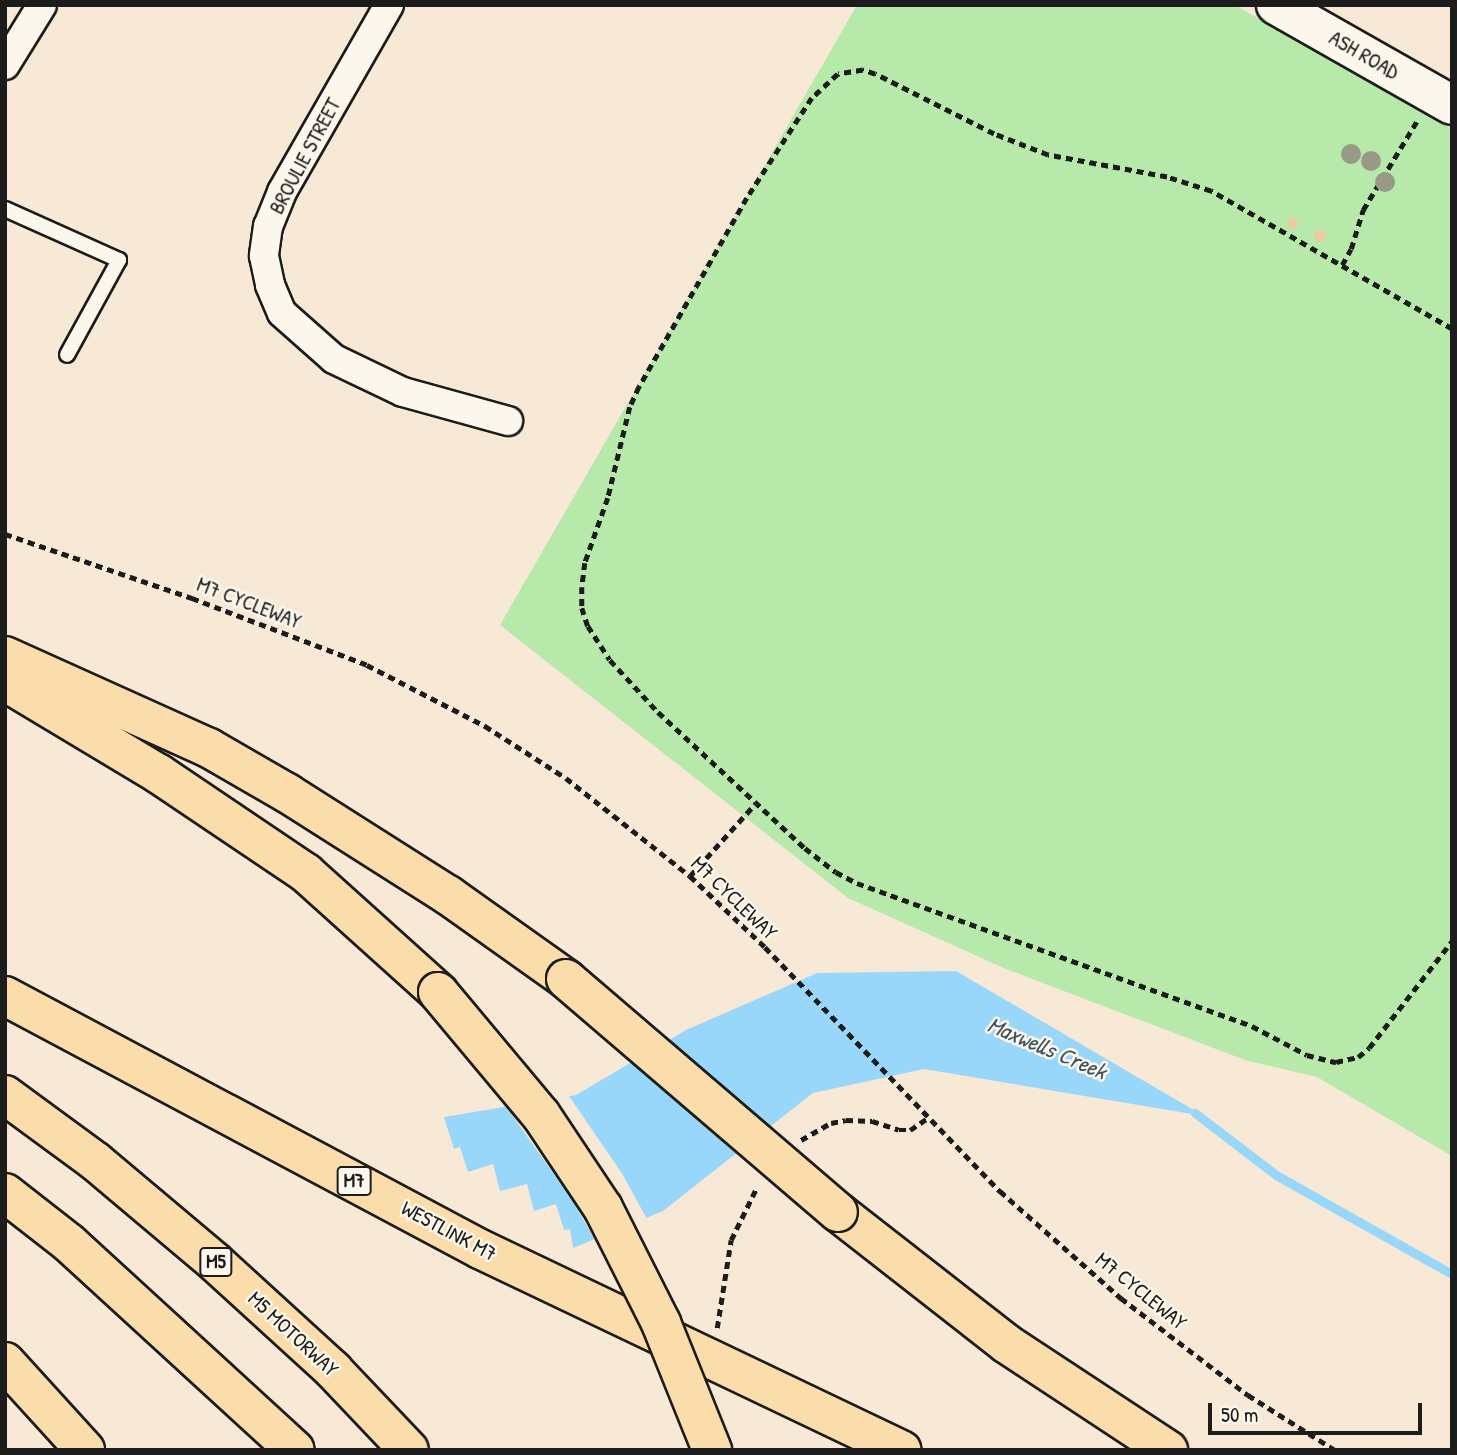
<!DOCTYPE html>
<style>
body{margin:0}
#map{position:relative;width:1457px;height:1455px;overflow:hidden;background:#f7e9d5;font-family:"Patrick Hand",sans-serif}
div>[style]{position:absolute}
.green>*{inset:0;background:#b7e9aa}
.water>*{inset:0;background:#99d7fa}
.pier>*{inset:0;background:#f7e9d5}
.stream>*{height:9px;margin:-4.5px;padding:0 4.5px;transform-origin:4.5px;border-radius:4.5px;background:#99d7fa}
.building>*{inset:0;background:#efc99f;transform-origin:0 0}
.path>*{height:4.5px;margin-top:-2.25px;transform-origin:0;background:repeating-linear-gradient(90deg,#1c1c1c 0 7px,transparent 0 12px)}
.roads{filter:drop-shadow(2px 0 #1c1c1c) drop-shadow(-2px 0 #1c1c1c) drop-shadow(0 2px #1c1c1c) drop-shadow(0 -2px #1c1c1c)}
.lane>*{height:14px;margin:-7px;padding:0 7px;transform-origin:7px;border-radius:7px;background:#fbf7ec}
.street>*{height:28px;margin:-14px;padding:0 14px;transform-origin:14px;border-radius:14px;background:#fbf7ec}
.secondary>*{height:38px;margin:-19px;padding:0 19px;transform-origin:19px;border-radius:19px;background:#fbf7ec}
.highway>*{height:38px;margin:-19px;padding:0 19px;transform-origin:19px;border-radius:19px;background:#fbddab}
.bridges{filter:drop-shadow(2px 0 #1c1c1c) drop-shadow(-2px 0 #1c1c1c) drop-shadow(0 2px #1c1c1c) drop-shadow(0 -2px #1c1c1c)}
.highway-bridge>*{height:38px;margin:-19px;padding:0 19px;transform-origin:19px;border-radius:19px;background:#fbddab}
.trees>*{width:20px;height:20px;margin:-10px;border-radius:50%;background:#989a87}
span{translate:-50% -50%;white-space:nowrap;text-align:center;line-height:1.15;-webkit-text-stroke:5px #fbf7ec;paint-order:stroke}
.shield-label span{padding:2px 5px;background:#fbf7ec;border:2px solid;border-radius:5px;-webkit-text-stroke-width:0}
.shield-label{font-size:19px;color:#1c1c1c;font-weight:700}
.street-label{font-size:21px;color:#1c1c1c}
.water-label{font-size:23px;color:#42545f;font-style:italic}
.frame{position:absolute;inset:0;border:7px solid #1c1c1c;pointer-events:none}
.scale{position:absolute;left:1208px;top:1403px;width:214px;height:32px;box-sizing:border-box;border:4px solid #1c1c1c;border-top:0;padding-left:9px;font-size:21px;line-height:24px;white-space:nowrap;color:#1c1c1c;-webkit-text-stroke:5px #fbf7ec;paint-order:stroke}
</style>
<div id="map">
<div class="green">
<div style="clip-path:polygon(857px 5px,1235px 5px,1452px 129px,1452px 1156px,1317px 1077px,1245px 1060px,1006px 969px,848px 898px,500px 625px)"></div>
</div>
<div class="water">
<div style="clip-path:polygon(956px 971px,1204px 1116px,924px 1069px,813px 1093px,663px 1211px,573px 1248px,570px 1229px,564px 1230px,556px 1204px,534px 1211px,527px 1184px,500px 1191px,493px 1164px,468px 1172px,460px 1147px,454px 1149px,444px 1117px,576px 1095px,686px 1030px,817px 973px)"></div>
</div>
<div class="pier">
<div style="clip-path:polygon(567px 1093px,623px 1175px,648px 1221px,596px 1242px,573px 1201px,504px 1104px)"></div>
</div>
<div class="stream">
<div style="left:1195px;top:1113px;width:102px;rotate:37.4deg"></div>
<div style="left:1276px;top:1175px;width:202px;rotate:29.4deg"></div>
</div>
<div class="building">
<div style="clip-path:polygon(1290px 217px,1298px 221px,1295px 229px,1286px 226px)"></div>
<div style="left:1316px;top:230px;width:10px;height:11px;rotate:11deg"></div>
</div>
<div class="path">
<div style="left:1342px;top:265px;width:18px;rotate:-61deg"></div>
<div style="left:1351px;top:249px;width:41px;rotate:-72.9deg"></div>
<div style="left:1363px;top:210px;width:104px;rotate:-58.8deg"></div>
<div style="left:1452px;top:329px;width:278px;rotate:-150.2deg"></div>
<div style="left:1211px;top:191px;width:46px;rotate:-162.3deg"></div>
<div style="left:1167px;top:177px;width:121px;rotate:-169.5deg"></div>
<div style="left:1048px;top:155px;width:58px;rotate:-158.7deg"></div>
<div style="left:994px;top:134px;width:133px;rotate:-153.2deg"></div>
<div style="left:875px;top:74px;width:13px;rotate:-162deg"></div>
<div style="left:863px;top:70px;width:25px;rotate:171deg"></div>
<div style="left:838px;top:74px;width:35px;rotate:137deg"></div>
<div style="left:812px;top:98px;width:119px;rotate:123deg"></div>
<div style="left:747px;top:198px;width:218px;rotate:119.7deg"></div>
<div style="left:639px;top:387px;width:22px;rotate:114deg"></div>
<div style="left:630px;top:407px;width:94px;rotate:103.6deg"></div>
<div style="left:608px;top:498px;width:69px;rotate:109.5deg"></div>
<div style="left:585px;top:563px;width:24px;rotate:97deg"></div>
<div style="left:582px;top:587px;width:21px;rotate:90deg"></div>
<div style="left:582px;top:608px;width:19px;rotate:72deg"></div>
<div style="left:588px;top:626px;width:40px;rotate:57.1deg"></div>
<div style="left:610px;top:660px;width:71px;rotate:47.3deg"></div>
<div style="left:658px;top:712px;width:200px;rotate:42.8deg"></div>
<div style="left:805px;top:848px;width:39px;rotate:38deg"></div>
<div style="left:836px;top:872px;width:24px;rotate:28deg"></div>
<div style="left:857px;top:883px;width:420px;rotate:19.9deg"></div>
<div style="left:1252px;top:1026px;width:62px;rotate:27.8deg"></div>
<div style="left:1307px;top:1055px;width:30px;rotate:14deg"></div>
<div style="left:1336px;top:1062px;width:23px;rotate:-13deg"></div>
<div style="left:1358px;top:1057px;width:14px;rotate:-39deg"></div>
<div style="left:1369px;top:1048px;width:135px;rotate:-52.2deg"></div>
<div style="left:5px;top:534px;width:198px;rotate:18.9deg"></div>
<div style="left:192px;top:598px;width:187px;rotate:20.9deg"></div>
<div style="left:367px;top:665px;width:133px;rotate:27.3deg"></div>
<div style="left:485px;top:726px;width:96px;rotate:32.7deg"></div>
<div style="left:566px;top:778px;width:158px;rotate:38.3deg"></div>
<div style="left:690px;top:876px;width:103px;rotate:43.4deg"></div>
<div style="left:765px;top:947px;width:339px;rotate:46.1deg"></div>
<div style="left:1000px;top:1191px;width:162px;rotate:41.5deg"></div>
<div style="left:1121px;top:1298px;width:160px;rotate:37.4deg"></div>
<div style="left:1248px;top:1395px;width:103px;rotate:32.3deg"></div>
<div style="left:690px;top:876px;width:98px;rotate:-47.9deg"></div>
<div style="left:801px;top:1140px;width:34px;rotate:-30deg"></div>
<div style="left:831px;top:1123px;width:15px;rotate:-11deg"></div>
<div style="left:846px;top:1120px;width:26px;rotate:2deg"></div>
<div style="left:872px;top:1121px;width:28px;rotate:18deg"></div>
<div style="left:899px;top:1130px;width:11px"></div>
<div style="left:910px;top:1130px;width:22px;rotate:-34deg"></div>
<div style="left:717px;top:1328px;width:89px;rotate:-81deg"></div>
<div style="left:731px;top:1240px;width:59px;rotate:-63.9deg"></div>
</div>
<div class="roads">
<div class="lane">
<div style="left:5px;top:209px;width:125px;rotate:24.1deg"></div>
<div style="left:119px;top:260px;width:108px;rotate:118.7deg"></div>
</div>
<div class="street">
<div style="left:389px;top:5px;width:215px;rotate:119.8deg"></div>
<div style="left:282px;top:192px;width:37px;rotate:112deg"></div>
<div style="left:268px;top:226px;width:30px;rotate:98deg"></div>
<div style="left:264px;top:256px;width:30px;rotate:78deg"></div>
<div style="left:270px;top:285px;width:30px;rotate:67deg"></div>
<div style="left:282px;top:313px;width:69px;rotate:41.5deg"></div>
<div style="left:334px;top:359px;width:76px;rotate:25.6deg"></div>
<div style="left:403px;top:392px;width:109px;rotate:15.4deg"></div>
<div style="left:5px;top:65px;width:70px;rotate:-58.3deg"></div>
</div>
<div class="secondary">
<div style="left:1276px;top:5px;width:202px;rotate:29.6deg"></div>
</div>
<div class="highway">
<div style="left:5px;top:656px;width:224px;rotate:24.3deg"></div>
<div style="left:209px;top:748px;width:90px;rotate:30deg"></div>
<div style="left:287px;top:793px;width:191px;rotate:32.4deg"></div>
<div style="left:448px;top:895px;width:145px;rotate:35.4deg"></div>
<div style="left:5px;top:676px;width:14px;rotate:51deg"></div>
<div style="left:14px;top:687px;width:169px;rotate:31deg"></div>
<div style="left:159px;top:774px;width:177px;rotate:34deg"></div>
<div style="left:306px;top:873px;width:178px;rotate:42deg"></div>
<div style="left:5px;top:996px;width:538px;rotate:28.04deg"></div>
<div style="left:480px;top:1249px;width:467px;rotate:25.5deg"></div>
<div style="left:5px;top:1095px;width:112px;rotate:36.3deg"></div>
<div style="left:95px;top:1161px;width:158px;rotate:40.1deg"></div>
<div style="left:216px;top:1263px;width:159px;rotate:42.4deg"></div>
<div style="left:333px;top:1370px;width:110px;rotate:46.5deg"></div>
<div style="left:5px;top:1193px;width:81px;rotate:38deg"></div>
<div style="left:69px;top:1243px;width:306px;rotate:42.5deg"></div>
<div style="left:838px;top:1212px;width:214px;rotate:38deg"></div>
<div style="left:1007px;top:1344px;width:193px;rotate:33.4deg"></div>
<div style="left:5px;top:1362px;width:119px;rotate:47.7deg"></div>
</div>
</div>
<div class="bridges">
<div class="highway-bridge">
<div style="left:566px;top:979px;width:358px;rotate:40.6deg"></div>
<div style="left:438px;top:992px;width:160px;rotate:50.1deg"></div>
<div style="left:541px;top:1115px;width:112px;rotate:56.3deg"></div>
<div style="left:603px;top:1208px;width:129px;rotate:63.2deg"></div>
<div style="left:661px;top:1323px;width:137px;rotate:68.1deg"></div>
</div>
</div>
<div class="trees">
<div style="left:1351px;top:154px"></div>
<div style="left:1371px;top:161px"></div>
<div style="left:1385px;top:182px"></div>
</div>
<div class="shield-label">
<span style="left:354px;top:1181px">M7</span>
<span style="left:216px;top:1262px">M5</span>
</div>
<div class="street-label">
<span style="left:1364px;top:55px;rotate:30deg">ASH ROAD</span>
<span style="left:305px;top:156px;rotate:-62deg">BROULIE STREET</span>
<span style="left:249px;top:603px;rotate:21deg">M7 CYCLEWAY</span>
<span style="left:734px;top:898px;rotate:44deg">M7 CYCLEWAY</span>
<span style="left:449px;top:1231px;rotate:28deg">WESTLINK M7</span>
<span style="left:1141px;top:1291px;rotate:39deg">M7 CYCLEWAY</span>
<span style="left:293px;top:1334px;rotate:43deg">M5 MOTORWAY</span>
</div>
<div class="water-label">
<span style="left:1047px;top:1048px;rotate:23deg">Maxwells Creek</span>
</div>
<div class="frame"></div>
<div class="scale">50 m</div>
</div>
